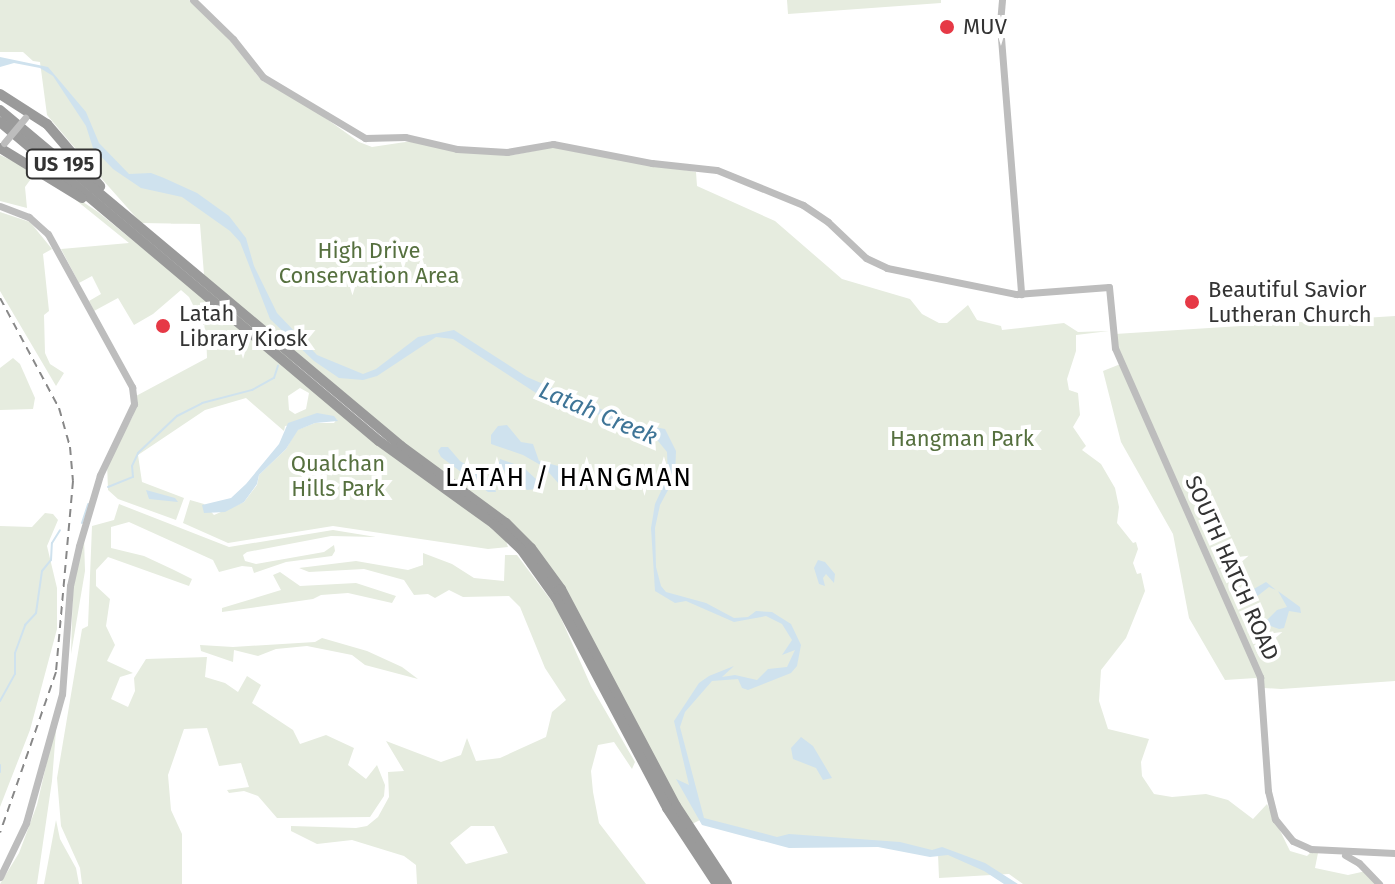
<!DOCTYPE html>
<style>
body{margin:0}
#map{position:relative;width:1395px;height:884px;overflow:hidden;background:#fff;font-family:"Fira Sans",sans-serif}
div>[style]{position:absolute}
.green>*{inset:0;background:#e6ecdf}
.water>*{inset:0;background:#cfe2ee}
.stream>*{height:2px;margin:-1px;padding:0 1px;transform-origin:1px;border-radius:1px;background:#cfe2ee}
.secondary>*{height:7px;margin:-3.5px;padding:0 3.5px;transform-origin:3.5px;border-radius:3.5px;background:#bdbdbd}
.highway>*{height:10px;margin:-5px;padding:0 5px;transform-origin:5px;border-radius:5px;background:#9a9a9a}
.rail>*{height:2px;margin-top:-1px;transform-origin:0;background:repeating-linear-gradient(90deg,#888 0 8px,transparent 0 14px)}
.secondary-bridge>*{height:7px;margin:-3.5px;padding:0 3.5px;transform-origin:3.5px;border-radius:3.5px;background:#bdbdbd}
.dots>*{width:22px;height:22px;translate:-50% -50%;box-sizing:border-box;border:4px solid #fff;border-radius:50%}
span{translate:-50% -50%;white-space:nowrap;text-align:center;line-height:1.15;-webkit-text-stroke:8px #fff;paint-order:stroke}
.shield-label span{padding:2px 6px;background:#fff;border:2px solid;border-radius:6px;-webkit-text-stroke-width:0}
.shield-label{font-size:20px;color:#333;font-weight:700}
.poi-label{font-size:22px;color:#333}
.left{translate:0 -50%;text-align:left}
.park-label{font-size:22px;color:#56703f}
.street-label{font-size:22px;color:#333}
.water-label{font-size:24px;color:#3f7597;font-style:italic}
.quarter-label{font-size:26px;color:#000;letter-spacing:2px}
</style>
<div id="map">
<div class="green">
<div style="clip-path:polygon(evenodd,0 0,189px 0,228px 38px,261px 80px,310px 107px,359px 142px,372px 147px,412px 141px,456px 152px,513px 155px,554px 147px,696px 172px,697px 186px,775px 221px,842px 279px,910px 299px,922px 314px,939px 323px,947px 323px,968px 305px,977px 320px,1001px 326px,1002px 330px,1064px 323px,1078px 332px,1109px 331px,1076px 335px,1076px 351px,1067px 379px,1069px 390px,1078px 393px,1080px 415px,1073px 427px,1086px 446px,1082px 450px,1101px 464px,1115px 488px,1119px 507px,1117px 523px,1133px 543px,1136px 542px,1138px 549px,1133px 563px,1137px 574px,1141px 573px,1145px 591px,1126px 638px,1101px 670px,1099px 701px,1108px 729px,1149px 739px,1141px 762px,1142px 776px,1154px 794px,1172px 797px,1206px 794px,1228px 800px,1253px 819px,1267px 804px,1290px 851px,1307px 856px,1312px 851px,1318px 853px,1315px 868px,1348px 875px,1366px 871px,1377px 884px,1023px 884px,1009px 874px,939px 878px,938px 854px,901px 847px,776px 840px,702px 819px,690px 825px,565px 588px,405px 445px,300px 357px,287px 366px,463px 504px,506px 541px,508px 547px,488px 549px,333px 526px,228px 543px,183px 523px,190px 500px,204px 504px,214px 515px,244px 502px,257px 485px,259px 475px,286px 449px,297px 430px,315px 423px,334px 423px,337px 419px,285px 426px,284px 431px,246px 398px,205px 410px,138px 455px,142px 482px,184px 498px,176px 520px,118px 499px,108px 490px,107px 463px,133px 416px,136px 396px,207px 358px,206px 331px,189px 297px,181px 290px,153px 314px,134px 325px,118px 298px,94px 311px,89px 301px,101px 294px,92px 276px,79px 283px,61px 249px,129px 243px,56px 184px,98px 212px,206px 300px,200px 224px,141px 223px,86px 161px,47px 115px,40px 62px,33px 61px,23px 52px,0 52px,0 0,300px 388px,309px 393px,306px 409px,295px 414px,289px 410px,288px 396px,300px 388px)"></div>
<div style="clip-path:polygon(787px 0,941px 0,941px 3px,788px 14px)"></div>
<div style="clip-path:polygon(0 155px,36px 172px,25px 187px,27px 208px,0 201px)"></div>
<div style="clip-path:polygon(0 212px,30px 222px,52px 249px,43px 254px,49px 311px,44px 315px,45px 353px,50px 364px,64px 373px,56px 386px,0 291px)"></div>
<div style="clip-path:polygon(1395px 316px,1395px 681px,1281px 689px,1264px 688px,1256px 678px,1225px 680px,1189px 618px,1173px 534px,1121px 442px,1103px 371px,1123px 363px,1115px 334px)"></div>
<div style="clip-path:polygon(13px 358px,20px 364px,35px 398px,33px 409px,0 410px,0 368px)"></div>
<div style="clip-path:polygon(119px 504px,229px 547px,333px 530px,376px 537px,331px 536px,247px 552px,243px 555px,245px 561px,256px 564px,324px 552px,334px 545px,335px 551px,332px 556px,286px 562px,254px 573px,252px 567px,242px 566px,219px 572px,213px 560px,129px 522px,111px 527px,111px 548px,144px 556px,174px 570px,192px 579px,189px 586px,108px 557px,96px 570px,96px 586px,110px 599px,106px 626px,115px 645px,107px 661px,133px 673px,120px 677px,111px 699px,128px 707px,135px 691px,134px 678px,146px 659px,207px 657px,205px 677px,225px 683px,238px 692px,247px 676px,261px 685px,252px 703px,293px 730px,300px 744px,326px 735px,354px 748px,348px 765px,366px 779px,377px 765px,385px 785px,384px 796px,370px 817px,277px 818px,258px 796px,244px 791px,229px 793px,227px 790px,249px 787px,241px 763px,219px 766px,207px 728px,184px 729px,168px 775px,171px 810px,182px 834px,182px 884px,82px 884px,80px 868px,61px 826px,57px 778px,82px 629px,88px 626px,92px 526px,114px 520px)"></div>
<div style="clip-path:polygon(45px 513px,53px 514px,58px 520px,47px 546px,57px 588px,57px 629px,30px 730px,0 807px,0 526px,32px 527px)"></div>
<div style="clip-path:polygon(84px 537px,85px 571px,71px 654px,73px 585px)"></div>
<div style="clip-path:polygon(evenodd,423px 553px,452px 564px,474px 578px,504px 581px,505px 555px,517px 555px,556px 607px,591px 686px,635px 762px,632px 769px,614px 742px,598px 745px,591px 771px,593px 792px,599px 823px,646px 884px,417px 884px,416px 865px,404px 856px,352px 840px,317px 844px,291px 831px,291px 826px,356px 828px,367px 826px,378px 817px,389px 797px,388px 772px,404px 771px,386px 741px,441px 762px,461px 755px,467px 738px,476px 761px,500px 758px,546px 737px,552px 712px,566px 700px,545px 668px,520px 607px,509px 596px,463px 597px,449px 590px,435px 598px,428px 594px,414px 595px,404px 580px,364px 569px,309px 572px,299px 568px,356px 561px,408px 570px,423px 565px,423px 553px,471px 826px,494px 826px,508px 853px,466px 864px,450px 843px,471px 826px)"></div>
<div style="clip-path:polygon(280px 572px,300px 586px,356px 583px,396px 596px,392px 603px,348px 593px,321px 595px,313px 599px,222px 612px,222px 608px,281px 590px,273px 575px)"></div>
<div style="clip-path:polygon(322px 638px,367px 651px,402px 667px,418px 679px,365px 665px,352px 655px,307px 646px,276px 649px,258px 656px,234px 650px,233px 662px,201px 651px,200px 645px,233px 647px,315px 642px)"></div>
<div style="clip-path:polygon(57px 718px,52px 781px,37px 884px,0 884px,19px 853px,37px 805px)"></div>
<div style="clip-path:polygon(56px 820px,60px 839px,76px 868px,79px 884px,44px 884px)"></div>
</div>
<div class="water">
<div style="clip-path:polygon(0 57px,48px 67px,86px 112px,99px 143px,129px 174px,151px 173px,164px 178px,197px 193px,229px 216px,246px 238px,254px 266px,277px 313px,317px 355px,363px 374px,376px 369px,418px 337px,454px 330px,527px 377px,633px 423px,665px 429px,676px 451px,675px 477px,660px 505px,655px 528px,656px 567px,661px 586px,666px 592px,706px 603px,734px 618px,748px 617px,756px 611px,772px 612px,791px 624px,801px 645px,797px 666px,791px 673px,748px 690px,742px 688px,738px 679px,712px 681px,685px 712px,680px 727px,704px 818px,777px 837px,789px 834px,900px 842px,932px 850px,942px 847px,985px 863px,1018px 884px,1004px 884px,984px 871px,948px 855px,930px 857px,878px 847px,789px 848px,702px 825px,676px 779px,689px 785px,674px 721px,699px 683px,709px 676px,734px 666px,722px 677px,735px 675px,757px 680px,768px 669px,787px 667px,795px 650px,782px 655px,792px 640px,782px 624px,766px 616px,734px 622px,686px 601px,675px 603px,655px 591px,651px 528px,655px 504px,668px 476px,667px 452px,658px 441px,644px 438px,591px 411px,536px 393px,453px 339px,436px 337px,377px 376px,363px 380px,339px 378px,314px 361px,270px 319px,240px 242px,230px 231px,182px 197px,141px 188px,113px 169px,93px 148px,86px 126px,53px 76px,40px 68px,14px 63px,0 67px)"></div>
<div style="clip-path:polygon(317px 413px,334px 416px,338px 421px,315px 423px,298px 430px,286px 449px,259px 475px,257px 484px,244px 502px,225px 512px,204px 513px,202px 505px,231px 498px,246px 484px,279px 444px,288px 423px)"></div>
<div style="clip-path:polygon(507px 425px,521px 442px,533px 444px,539px 461px,566px 468px,583px 489px,559px 484px,544px 467px,523px 455px,491px 444px,491px 435px,498px 426px)"></div>
<div style="clip-path:polygon(441px 447px,448px 447px,460px 461px,493px 481px,496px 492px,488px 492px,441px 457px,438px 451px)"></div>
<div style="clip-path:polygon(500px 459px,523px 467px,537px 480px,536px 489px,527px 490px,517px 477px,498px 467px)"></div>
<div style="clip-path:polygon(146px 490px,175px 498px,178px 502px,149px 499px)"></div>
<div style="clip-path:polygon(818px 560px,825px 562px,835px 574px,834px 583px,826px 574px,823px 578px,825px 586px,819px 584px,814px 568px)"></div>
<div style="clip-path:polygon(1266px 582px,1276px 590px,1269px 587px,1242px 608px,1245px 594px)"></div>
<div style="clip-path:polygon(1278px 591px,1300px 607px,1301px 613px,1289px 611px,1284px 628px,1279px 629px,1251px 619px,1246px 610px,1267px 620px,1277px 610px,1287px 607px)"></div>
<div style="clip-path:polygon(801px 737px,813px 746px,832px 778px,823px 780px,816px 768px,793px 759px,791px 748px)"></div>
</div>
<div class="stream">
<div style="left:108px;top:487px;width:27px;rotate:-22deg"></div>
<div style="left:133px;top:477px;width:11px;rotate:-95deg"></div>
<div style="left:132px;top:466px;width:14px;rotate:-65deg"></div>
<div style="left:138px;top:453px;width:54px;rotate:-43.5deg"></div>
<div style="left:177px;top:416px;width:28px;rotate:-27deg"></div>
<div style="left:202px;top:403px;width:52px;rotate:-14.6deg"></div>
<div style="left:252px;top:390px;width:25px;rotate:-29deg"></div>
<div style="left:274px;top:378px;width:13px;rotate:-72deg"></div>
<div style="left:82px;top:523px;width:20px;rotate:-72deg"></div>
<div style="left:0;top:701px;width:31px;rotate:-61deg"></div>
<div style="left:15px;top:674px;width:21px;rotate:-90deg"></div>
<div style="left:15px;top:653px;width:30px;rotate:-70deg"></div>
<div style="left:25px;top:625px;width:16px;rotate:-47deg"></div>
<div style="left:36px;top:613px;width:42px;rotate:-81.9deg"></div>
<div style="left:42px;top:571px;width:14px;rotate:-51deg"></div>
<div style="left:51px;top:560px;width:17px;rotate:-87deg"></div>
<div style="left:52px;top:543px;width:15px;rotate:-58deg"></div>
<div style="left:0;top:765px;width:7px;rotate:90deg"></div>
</div>
<div class="secondary">
<div style="left:193px;top:0;width:56px;rotate:44.3deg"></div>
<div style="left:233px;top:39px;width:48px;rotate:51.7deg"></div>
<div style="left:263px;top:77px;width:119px;rotate:30.9deg"></div>
<div style="left:365px;top:138px;width:40px;rotate:-1.4deg"></div>
<div style="left:405px;top:137px;width:53px;rotate:13deg"></div>
<div style="left:457px;top:149px;width:50px;rotate:3.4deg"></div>
<div style="left:507px;top:152px;width:47px;rotate:-9.9deg"></div>
<div style="left:553px;top:144px;width:101px;rotate:10.9deg"></div>
<div style="left:652px;top:163px;width:65px;rotate:6.1deg"></div>
<div style="left:717px;top:170px;width:93px;rotate:22.1deg"></div>
<div style="left:803px;top:205px;width:30px;rotate:34deg"></div>
<div style="left:828px;top:222px;width:52px;rotate:43.5deg"></div>
<div style="left:866px;top:258px;width:23px;rotate:25deg"></div>
<div style="left:887px;top:268px;width:132px;rotate:11.4deg"></div>
<div style="left:1016px;top:294px;width:93px;rotate:-4.3deg"></div>
<div style="left:1109px;top:287px;width:61px;rotate:84.4deg"></div>
<div style="left:1115px;top:348px;width:360px;rotate:66.2deg"></div>
<div style="left:1260px;top:677px;width:114px;rotate:86deg"></div>
<div style="left:1268px;top:791px;width:29px;rotate:76deg"></div>
<div style="left:1275px;top:819px;width:28px;rotate:51deg"></div>
<div style="left:1293px;top:841px;width:20px;rotate:24deg"></div>
<div style="left:1311px;top:849px;width:84px;rotate:2.7deg"></div>
<div style="left:1002px;top:0;width:25px;rotate:95deg"></div>
<div style="left:1000px;top:25px;width:270px;rotate:85.5deg"></div>
<div style="left:0;top:206px;width:31px;rotate:21deg"></div>
<div style="left:29px;top:217px;width:25px;rotate:42deg"></div>
<div style="left:48px;top:234px;width:175px;rotate:61.2deg"></div>
<div style="left:132px;top:387px;width:17px;rotate:83deg"></div>
<div style="left:134px;top:404px;width:79px;rotate:115.6deg"></div>
<div style="left:100px;top:475px;width:74px;rotate:106.5deg"></div>
<div style="left:79px;top:546px;width:41px;rotate:102.7deg"></div>
<div style="left:70px;top:586px;width:108px;rotate:94.2deg"></div>
<div style="left:62px;top:694px;width:134px;rotate:105.6deg"></div>
<div style="left:26px;top:823px;width:60px;rotate:115.7deg"></div>
<div style="left:1345px;top:855px;width:16px;rotate:30deg"></div>
<div style="left:1359px;top:863px;width:29px;rotate:46deg"></div>
</div>
<div class="highway">
<div style="left:0;top:94px;width:56px;rotate:32.6deg"></div>
<div style="left:47px;top:124px;width:82px;rotate:49.5deg"></div>
<div style="left:0;top:110px;width:523px;rotate:39.96deg"></div>
<div style="left:401px;top:446px;width:130px;rotate:36.3deg"></div>
<div style="left:506px;top:523px;width:35px;rotate:45deg"></div>
<div style="left:531px;top:548px;width:51px;rotate:53.8deg"></div>
<div style="left:561px;top:589px;width:246px;rotate:62.1deg"></div>
<div style="left:676px;top:806px;width:93px;rotate:56.8deg"></div>
<div style="left:0;top:122px;width:495px;rotate:40.1deg"></div>
<div style="left:379px;top:441px;width:142px;rotate:35.8deg"></div>
<div style="left:494px;top:524px;width:37px;rotate:43deg"></div>
<div style="left:521px;top:549px;width:60px;rotate:54.5deg"></div>
<div style="left:556px;top:598px;width:238px;rotate:62.1deg"></div>
<div style="left:667px;top:808px;width:91px;rotate:56.7deg"></div>
<div style="left:0;top:148px;width:96px;rotate:31.4deg"></div>
</div>
<div class="rail">
<div style="left:0;top:298px;width:125px;rotate:61.8deg"></div>
<div style="left:59px;top:408px;width:41px;rotate:74.2deg"></div>
<div style="left:70px;top:447px;width:34px;rotate:85deg"></div>
<div style="left:73px;top:481px;width:192px;rotate:95.1deg"></div>
<div style="left:56px;top:672px;width:170px;rotate:109.2deg"></div>
</div>
<div class="secondary-bridge">
<div style="left:4px;top:143px;width:33px;rotate:-50deg"></div>
</div>
<div class="dots">
<div style="left:947px;top:27px;background:#e63946"></div>
<div style="left:1192px;top:302px;background:#e63946"></div>
<div style="left:163px;top:326px;background:#e63946"></div>
</div>
<div class="shield-label">
<span style="left:64px;top:164px">US 195</span>
</div>
<div class="poi-label">
<span class="left" style="left:963px;top:27px">MUV</span>
<span class="left" style="left:1208px;top:302px">Beautiful Savior<br>Lutheran Church</span>
<span class="left" style="left:179px;top:326px">Latah<br>Library Kiosk</span>
</div>
<div class="park-label">
<span style="left:369px;top:263px">High Drive<br>Conservation Area</span>
<span style="left:962px;top:439px">Hangman Park</span>
<span style="left:338px;top:476px">Qualchan<br>Hills Park</span>
</div>
<div class="street-label">
<span style="left:1232px;top:568px;rotate:66deg">SOUTH HATCH ROAD</span>
</div>
<div class="water-label">
<span style="left:598px;top:414px;rotate:23deg">Latah Creek</span>
</div>
<div class="quarter-label">
<span style="left:569px;top:478px">LATAH / HANGMAN</span>
</div>
</div>
